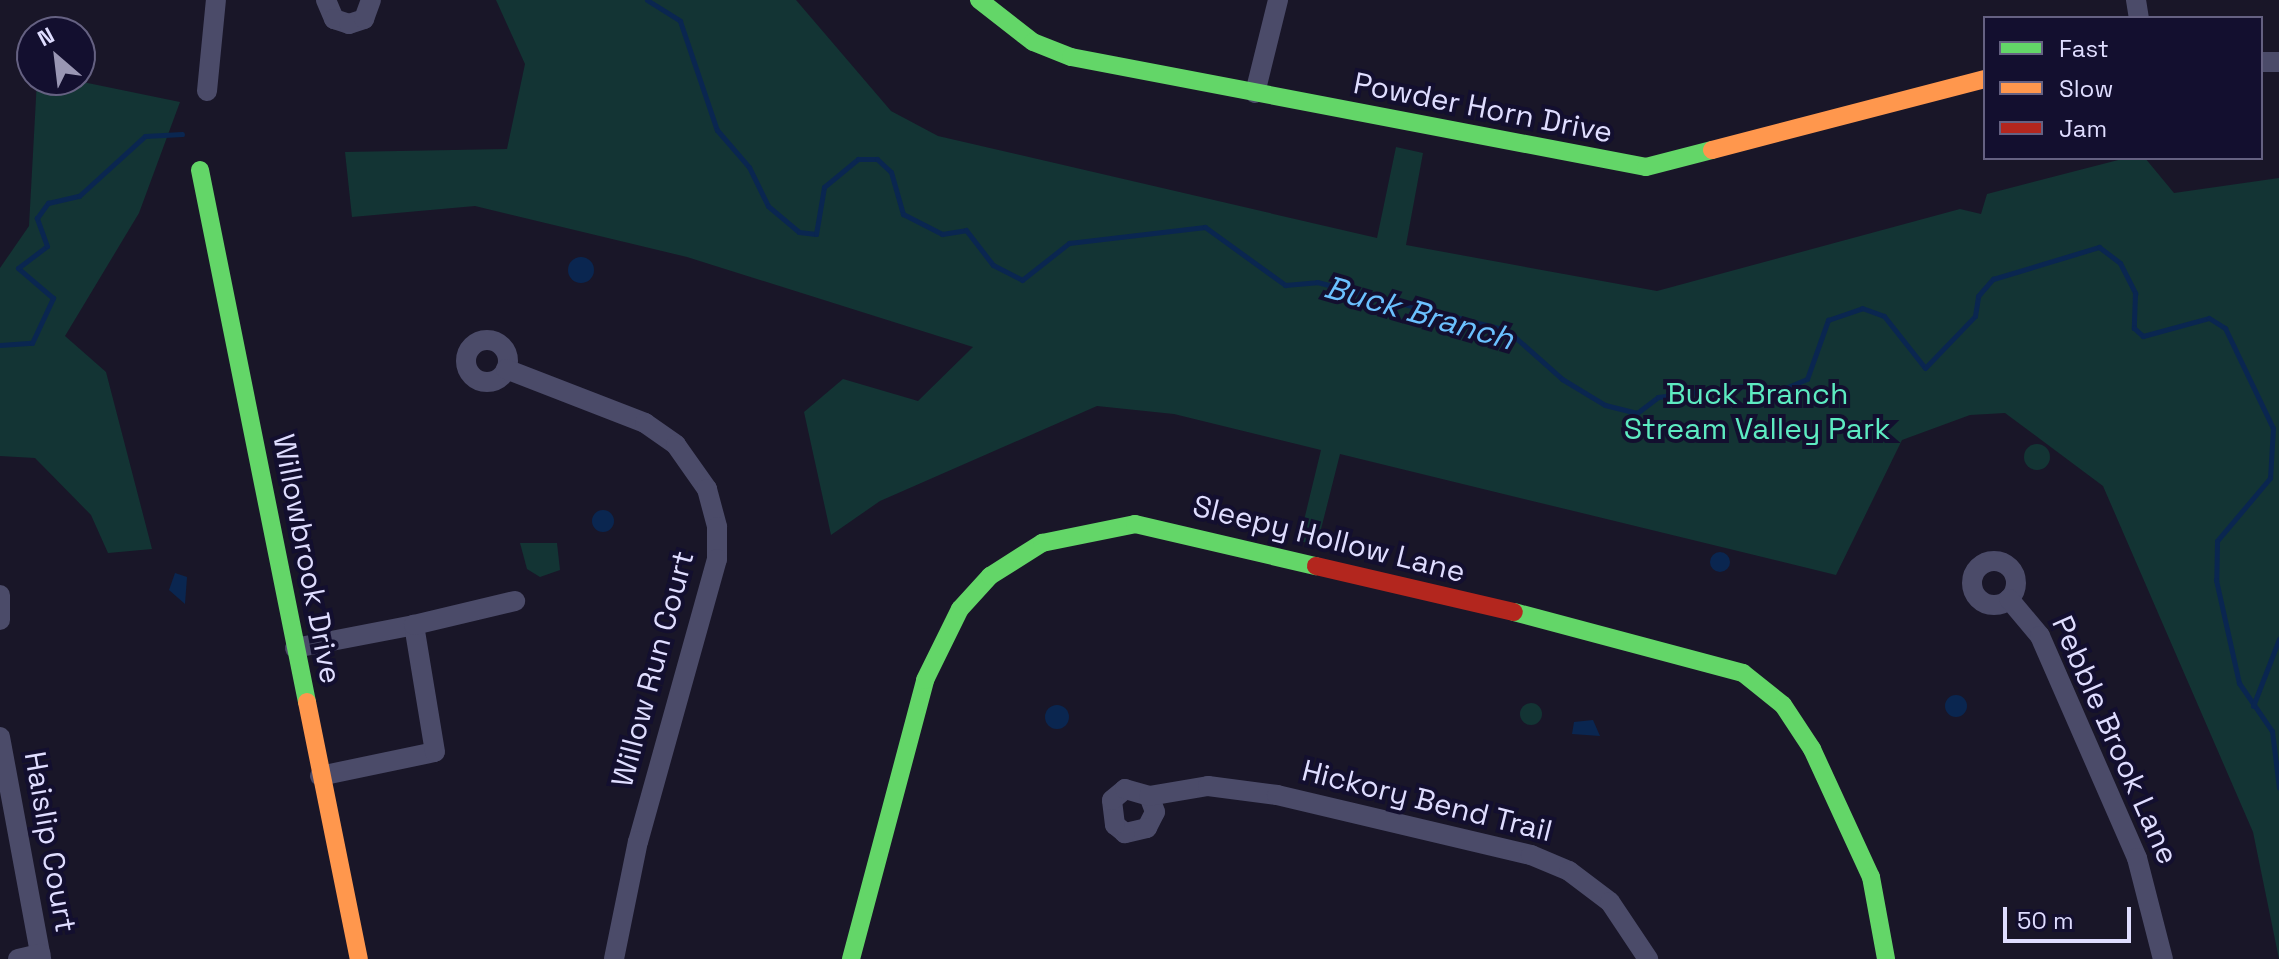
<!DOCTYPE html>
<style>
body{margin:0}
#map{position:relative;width:2279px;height:959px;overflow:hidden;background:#191628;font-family:"Space Grotesk",sans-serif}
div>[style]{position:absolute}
.green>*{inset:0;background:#133434}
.round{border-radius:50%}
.water>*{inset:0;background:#0a2650}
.stream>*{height:5px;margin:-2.5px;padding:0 2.5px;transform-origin:2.5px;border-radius:2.5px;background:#0a2650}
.street>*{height:20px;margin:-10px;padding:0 10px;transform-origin:10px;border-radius:10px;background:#4b4b69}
.street>.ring{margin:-10px;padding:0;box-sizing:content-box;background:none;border:20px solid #4b4b69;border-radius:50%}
.fast>*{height:18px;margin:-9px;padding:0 9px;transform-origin:9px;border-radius:9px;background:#63d668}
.slow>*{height:18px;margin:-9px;padding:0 9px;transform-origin:9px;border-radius:9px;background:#ff974d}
.jam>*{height:18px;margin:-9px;padding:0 9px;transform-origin:9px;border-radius:9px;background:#b3261e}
span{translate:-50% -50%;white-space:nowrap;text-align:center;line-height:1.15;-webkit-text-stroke:8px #130f2f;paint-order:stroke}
.street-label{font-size:30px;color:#dfddff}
.park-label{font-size:30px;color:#5debc1}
.water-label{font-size:32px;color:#6bc1ff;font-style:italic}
.legend{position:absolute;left:1983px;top:16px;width:280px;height:144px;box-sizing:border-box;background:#130f2f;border:2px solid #656182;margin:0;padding:10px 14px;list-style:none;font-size:24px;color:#dfddff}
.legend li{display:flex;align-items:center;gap:16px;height:40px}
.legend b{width:40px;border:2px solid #656182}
.north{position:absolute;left:16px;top:16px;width:80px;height:80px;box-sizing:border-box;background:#130f2f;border:2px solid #656182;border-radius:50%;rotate:332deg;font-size:22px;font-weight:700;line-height:32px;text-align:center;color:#dfddff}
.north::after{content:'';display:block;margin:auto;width:28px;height:36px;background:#9a97b4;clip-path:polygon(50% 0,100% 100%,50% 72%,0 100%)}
.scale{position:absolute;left:2003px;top:907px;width:128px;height:36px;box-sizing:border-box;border:4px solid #dfddff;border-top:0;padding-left:10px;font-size:24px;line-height:28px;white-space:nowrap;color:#dfddff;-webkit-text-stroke:6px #130f2f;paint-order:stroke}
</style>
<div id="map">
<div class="green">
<div style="clip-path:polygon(496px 0,796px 0,891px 111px,938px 136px,1377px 238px,1396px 147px,1423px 153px,1406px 245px,1657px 291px,1960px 209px,1981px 214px,1987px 194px,2126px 158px,2145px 158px,2174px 193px,2279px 178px,2279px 959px,2253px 832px,2103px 486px,2005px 413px,1970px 415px,1902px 440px,1836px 575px,1340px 454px,1317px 545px,1299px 541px,1321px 450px,1174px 414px,1097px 406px,880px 501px,831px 535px,804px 412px,843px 379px,918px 401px,973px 347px,687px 257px,475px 206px,352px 217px,345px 152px,507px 149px,525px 64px)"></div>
<div style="clip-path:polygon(37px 80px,73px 80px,180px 102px,139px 213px,65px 336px,106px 372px,152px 549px,108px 553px,91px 515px,35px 458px,0 456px,0 268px,29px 226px)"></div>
<div class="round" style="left:2024px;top:444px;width:26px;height:26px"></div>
<div style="clip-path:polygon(520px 543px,557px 543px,560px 570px,540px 577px,527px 569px)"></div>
<div class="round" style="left:1520px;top:703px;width:22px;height:22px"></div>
</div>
<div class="water">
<div class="round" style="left:568px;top:257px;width:26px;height:26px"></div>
<div class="round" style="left:592px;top:510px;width:22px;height:22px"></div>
<div class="round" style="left:1710px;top:552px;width:20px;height:20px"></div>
<div style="clip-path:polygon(175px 573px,187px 577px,185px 604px,169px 590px)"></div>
<div class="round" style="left:1945px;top:695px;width:22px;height:22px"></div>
<div class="round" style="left:1045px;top:705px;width:24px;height:24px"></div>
<div style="clip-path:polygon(1593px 720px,1600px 736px,1572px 734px,1574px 722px)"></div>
</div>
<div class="stream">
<div style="left:647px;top:0;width:39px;rotate:32deg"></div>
<div style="left:680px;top:21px;width:115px;rotate:71.3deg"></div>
<div style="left:717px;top:130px;width:49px;rotate:49.1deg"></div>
<div style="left:749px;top:167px;width:43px;rotate:64deg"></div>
<div style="left:768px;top:206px;width:40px;rotate:40deg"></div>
<div style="left:799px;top:232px;width:17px;rotate:7deg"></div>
<div style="left:816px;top:234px;width:48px;rotate:-80.3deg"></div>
<div style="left:824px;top:187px;width:44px;rotate:-39.5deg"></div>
<div style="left:858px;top:159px;width:19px"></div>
<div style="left:877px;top:159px;width:19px;rotate:43deg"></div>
<div style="left:891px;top:172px;width:44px;rotate:74.1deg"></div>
<div style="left:903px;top:214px;width:44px;rotate:27.1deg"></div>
<div style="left:942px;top:234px;width:24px;rotate:-9deg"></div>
<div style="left:966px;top:230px;width:44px;rotate:52.4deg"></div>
<div style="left:993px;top:265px;width:33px;rotate:27deg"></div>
<div style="left:1022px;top:280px;width:60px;rotate:-38.2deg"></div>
<div style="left:1069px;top:243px;width:137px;rotate:-6.7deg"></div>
<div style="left:1205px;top:227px;width:99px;rotate:35.9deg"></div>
<div style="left:1285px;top:285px;width:32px;rotate:-5deg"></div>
<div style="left:1317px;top:282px;width:196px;rotate:14.2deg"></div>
<div style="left:1507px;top:330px;width:74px;rotate:41.7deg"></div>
<div style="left:1562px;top:379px;width:50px;rotate:31.2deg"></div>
<div style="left:1605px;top:405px;width:33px;rotate:14deg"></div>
<div style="left:1637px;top:413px;width:26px;rotate:-37deg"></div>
<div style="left:1658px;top:397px;width:87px;rotate:-7.3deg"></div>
<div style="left:1744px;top:386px;width:37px;rotate:6deg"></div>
<div style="left:1781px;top:390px;width:28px;rotate:-23deg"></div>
<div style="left:1807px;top:379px;width:63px;rotate:-70.4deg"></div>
<div style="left:1828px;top:320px;width:36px;rotate:-19deg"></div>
<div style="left:1862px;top:308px;width:23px;rotate:20deg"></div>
<div style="left:1884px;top:316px;width:66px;rotate:51.7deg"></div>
<div style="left:1925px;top:368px;width:72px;rotate:-46.1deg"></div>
<div style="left:1975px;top:316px;width:20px;rotate:-81deg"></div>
<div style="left:1978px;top:296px;width:23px;rotate:-49deg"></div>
<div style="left:1993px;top:279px;width:111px;rotate:-16.8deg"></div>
<div style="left:2099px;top:247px;width:26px;rotate:37deg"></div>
<div style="left:2120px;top:263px;width:34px;rotate:63deg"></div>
<div style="left:2135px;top:293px;width:35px;rotate:92deg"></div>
<div style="left:2134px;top:328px;width:12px;rotate:42deg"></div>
<div style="left:2143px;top:336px;width:68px;rotate:-15.3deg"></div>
<div style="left:2209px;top:318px;width:19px;rotate:32deg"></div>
<div style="left:2225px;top:328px;width:111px;rotate:64.4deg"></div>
<div style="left:2273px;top:428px;width:50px;rotate:93.4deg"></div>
<div style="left:2270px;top:478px;width:82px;rotate:130.1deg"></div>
<div style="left:2217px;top:541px;width:39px;rotate:91deg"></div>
<div style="left:2216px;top:580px;width:106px;rotate:77.4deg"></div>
<div style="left:2239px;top:683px;width:58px;rotate:55.5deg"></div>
<div style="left:2272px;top:731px;width:57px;rotate:83deg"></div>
<div style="left:0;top:345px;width:32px;rotate:-4deg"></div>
<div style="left:32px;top:343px;width:50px;rotate:-65deg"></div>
<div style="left:53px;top:298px;width:46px;rotate:-139.4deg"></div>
<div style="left:18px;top:268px;width:36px;rotate:-37deg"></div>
<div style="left:47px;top:246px;width:30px;rotate:-110deg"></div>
<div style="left:37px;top:218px;width:19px;rotate:-54deg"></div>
<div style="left:48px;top:203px;width:32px;rotate:-13deg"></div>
<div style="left:79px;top:196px;width:89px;rotate:-42.3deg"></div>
<div style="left:145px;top:136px;width:37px;rotate:-3deg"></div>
<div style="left:2253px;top:706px;width:72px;rotate:-68.8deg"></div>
</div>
<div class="street">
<div style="left:326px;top:0;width:21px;rotate:67deg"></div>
<div style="left:334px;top:19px;width:16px;rotate:18deg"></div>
<div style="left:349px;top:24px;width:16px;rotate:-18deg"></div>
<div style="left:364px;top:19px;width:20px;rotate:-70deg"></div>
<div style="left:2136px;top:0;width:18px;rotate:81deg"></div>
<div style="left:2261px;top:62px;width:18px"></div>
<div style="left:207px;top:91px;width:91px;rotate:-84.4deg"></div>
<div style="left:1255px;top:93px;width:96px;rotate:-76.1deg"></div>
<div class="ring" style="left:466px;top:340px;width:22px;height:22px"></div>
<div style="left:506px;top:369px;width:149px;rotate:21.2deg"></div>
<div style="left:645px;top:423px;width:38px;rotate:35deg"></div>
<div style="left:676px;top:445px;width:54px;rotate:54.8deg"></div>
<div style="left:707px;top:489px;width:39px;rotate:75deg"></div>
<div style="left:717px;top:527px;width:32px;rotate:90deg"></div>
<div style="left:717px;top:559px;width:293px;rotate:105.6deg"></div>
<div style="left:638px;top:841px;width:120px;rotate:101.5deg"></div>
<div class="ring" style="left:1972px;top:561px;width:24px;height:24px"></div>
<div style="left:0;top:595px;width:25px;rotate:90deg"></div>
<div style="left:2009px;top:599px;width:48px;rotate:50deg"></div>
<div style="left:2040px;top:636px;width:242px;rotate:66.4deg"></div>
<div style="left:2137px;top:858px;width:104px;rotate:75.6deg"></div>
<div style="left:295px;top:648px;width:121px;rotate:-10.9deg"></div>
<div style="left:0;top:737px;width:226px;rotate:79.5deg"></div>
<div style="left:320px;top:776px;width:117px;rotate:-11.8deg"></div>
<div style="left:435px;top:752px;width:129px;rotate:-99.4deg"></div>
<div style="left:414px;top:625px;width:104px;rotate:-13.4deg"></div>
<div style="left:1149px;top:796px;width:17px;rotate:69deg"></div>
<div style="left:1155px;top:812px;width:18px;rotate:117deg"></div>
<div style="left:1147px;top:828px;width:23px;rotate:167deg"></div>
<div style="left:1125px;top:833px;width:13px;rotate:-141deg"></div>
<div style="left:1115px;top:825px;width:25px;rotate:-97deg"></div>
<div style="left:1112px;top:800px;width:17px;rotate:-40deg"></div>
<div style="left:1125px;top:789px;width:25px;rotate:16deg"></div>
<div style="left:1149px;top:796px;width:60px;rotate:-9.6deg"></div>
<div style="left:1208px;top:786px;width:70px;rotate:7.4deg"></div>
<div style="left:1277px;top:795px;width:261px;rotate:13.3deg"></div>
<div style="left:1531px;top:855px;width:41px;rotate:22.8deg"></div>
<div style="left:1569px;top:871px;width:51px;rotate:37.1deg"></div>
<div style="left:1610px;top:902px;width:69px;rotate:56.3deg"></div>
<div style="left:18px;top:959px;width:23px;rotate:-13deg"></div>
</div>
<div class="fast">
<div style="left:979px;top:0;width:68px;rotate:37.9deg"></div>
<div style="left:1033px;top:42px;width:41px;rotate:21.5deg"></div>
<div style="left:1071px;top:57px;width:585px;rotate:10.83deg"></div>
<div style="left:1646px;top:167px;width:68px;rotate:-14.4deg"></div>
<div style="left:200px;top:170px;width:543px;rotate:78.63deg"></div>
<div style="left:1514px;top:612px;width:237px;rotate:14.9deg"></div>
<div style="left:1743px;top:673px;width:51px;rotate:38.7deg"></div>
<div style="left:1783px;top:705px;width:53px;rotate:56.6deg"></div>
<div style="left:1812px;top:749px;width:141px;rotate:65.3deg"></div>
<div style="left:1871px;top:877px;width:83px;rotate:79.6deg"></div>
<div style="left:851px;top:959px;width:289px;rotate:-75.1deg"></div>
<div style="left:925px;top:680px;width:79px;rotate:-63.8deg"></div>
<div style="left:960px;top:609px;width:45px;rotate:-47.7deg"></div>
<div style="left:990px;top:576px;width:62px;rotate:-32.4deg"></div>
<div style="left:1042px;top:543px;width:95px;rotate:-11.5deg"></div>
<div style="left:1135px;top:524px;width:186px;rotate:13.1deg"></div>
</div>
<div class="slow">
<div style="left:1712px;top:150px;width:282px;rotate:-14.6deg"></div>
<div style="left:307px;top:702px;width:262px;rotate:78.6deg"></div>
</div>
<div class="jam">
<div style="left:1316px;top:566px;width:203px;rotate:13.1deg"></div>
</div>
<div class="street-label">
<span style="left:1483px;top:108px;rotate:11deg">Powder Horn Drive</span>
<span style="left:1329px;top:539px;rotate:14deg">Sleepy Hollow Lane</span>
<span style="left:307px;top:559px;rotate:79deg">Willowbrook Drive</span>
<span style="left:653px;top:669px;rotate:-75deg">Willow Run Court</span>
<span style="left:2115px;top:740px;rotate:66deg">Pebble Brook Lane</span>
<span style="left:1427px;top:801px;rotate:14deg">Hickory Bend Trail</span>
<span style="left:50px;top:842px;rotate:80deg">Haislip Court</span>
</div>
<div class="park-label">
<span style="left:1757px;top:411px">Buck Branch<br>Stream Valley Park</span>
</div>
<div class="water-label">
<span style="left:1419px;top:313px;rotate:16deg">Buck Branch</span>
</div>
<ul class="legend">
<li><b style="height:10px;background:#63d668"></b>Fast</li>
<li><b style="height:10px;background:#ff974d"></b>Slow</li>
<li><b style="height:10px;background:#b3261e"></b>Jam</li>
</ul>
<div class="north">N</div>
<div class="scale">50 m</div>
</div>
